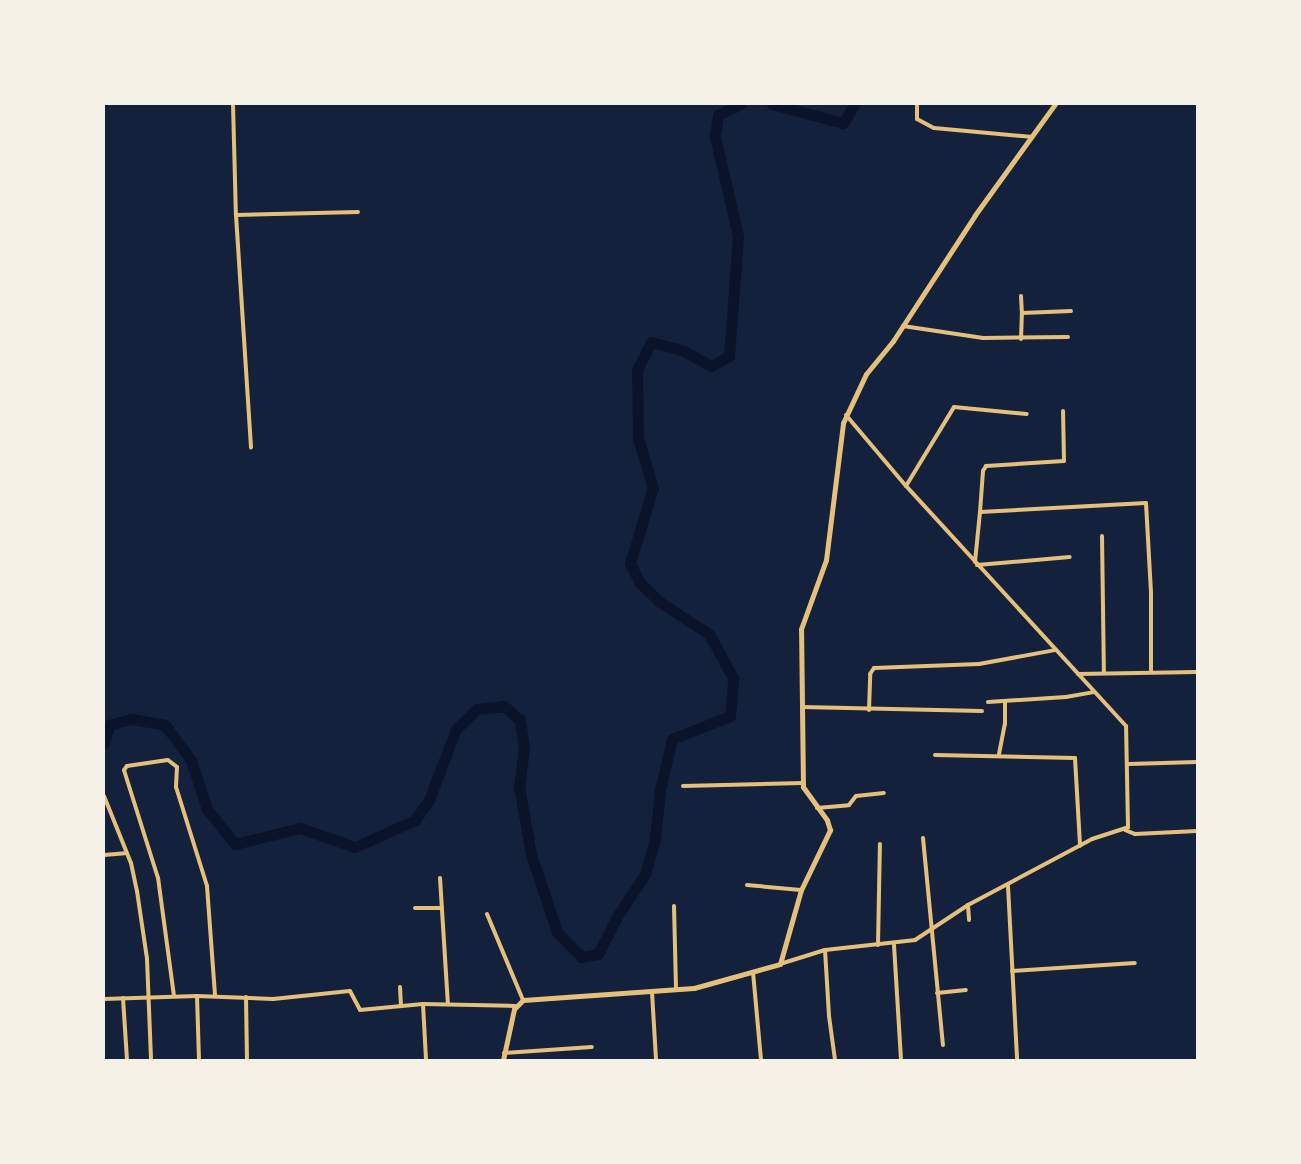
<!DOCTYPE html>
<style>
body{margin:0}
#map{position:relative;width:1301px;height:1164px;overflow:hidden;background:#14213d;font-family:"Times New Roman",serif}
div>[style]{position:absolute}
.river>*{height:11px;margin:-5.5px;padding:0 5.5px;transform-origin:5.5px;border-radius:5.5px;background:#0b132b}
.minor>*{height:4px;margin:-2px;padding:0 2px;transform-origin:2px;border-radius:2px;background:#e5c07b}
.secondary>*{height:5px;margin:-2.5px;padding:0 2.5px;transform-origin:2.5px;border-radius:2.5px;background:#e5c07b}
span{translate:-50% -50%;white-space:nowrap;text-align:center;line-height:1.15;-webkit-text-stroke:4.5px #f6f1e7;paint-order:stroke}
.frame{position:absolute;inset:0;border:105px solid #f6f1e7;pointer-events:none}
</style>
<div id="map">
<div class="river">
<div style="left:772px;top:104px;width:73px;rotate:15deg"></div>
<div style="left:843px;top:123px;width:22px;rotate:-58deg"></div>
<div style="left:104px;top:743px;width:19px;rotate:-74deg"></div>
<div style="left:109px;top:725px;width:24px;rotate:-15deg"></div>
<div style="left:132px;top:719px;width:34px;rotate:10deg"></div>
<div style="left:165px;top:725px;width:44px;rotate:53.4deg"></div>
<div style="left:191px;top:760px;width:52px;rotate:71.9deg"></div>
<div style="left:207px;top:809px;width:45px;rotate:51.3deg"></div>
<div style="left:235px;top:844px;width:67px;rotate:-13.8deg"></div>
<div style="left:300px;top:828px;width:58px;rotate:19.1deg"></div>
<div style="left:355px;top:847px;width:66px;rotate:-24.2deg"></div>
<div style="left:415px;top:820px;width:24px;rotate:-55deg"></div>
<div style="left:429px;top:800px;width:76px;rotate:-69.2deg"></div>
<div style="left:456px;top:729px;width:29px;rotate:-44deg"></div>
<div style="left:477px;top:709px;width:27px;rotate:-6deg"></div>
<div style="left:504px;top:706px;width:21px;rotate:41deg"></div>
<div style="left:520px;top:720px;width:28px;rotate:82deg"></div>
<div style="left:524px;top:748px;width:38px;rotate:97deg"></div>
<div style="left:519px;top:786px;width:69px;rotate:80deg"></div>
<div style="left:531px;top:854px;width:82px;rotate:71.6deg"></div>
<div style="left:557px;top:932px;width:35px;rotate:46deg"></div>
<div style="left:581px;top:957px;width:17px;rotate:-10deg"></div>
<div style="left:598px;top:954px;width:44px;rotate:-62.9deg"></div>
<div style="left:618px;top:915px;width:49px;rotate:-56.6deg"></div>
<div style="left:645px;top:874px;width:36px;rotate:-74deg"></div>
<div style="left:655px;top:839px;width:49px;rotate:-84.2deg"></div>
<div style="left:660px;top:790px;width:52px;rotate:-76.8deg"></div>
<div style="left:672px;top:739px;width:62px;rotate:-21.6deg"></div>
<div style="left:730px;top:716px;width:38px;rotate:-85deg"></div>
<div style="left:733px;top:678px;width:50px;rotate:-118.6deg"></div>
<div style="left:709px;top:634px;width:59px;rotate:-146.9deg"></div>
<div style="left:660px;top:602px;width:28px;rotate:-136deg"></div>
<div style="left:640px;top:583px;width:22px;rotate:-117deg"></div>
<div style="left:630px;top:563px;width:78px;rotate:-73deg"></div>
<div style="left:653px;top:488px;width:52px;rotate:-106.7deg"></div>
<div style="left:638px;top:438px;width:68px;rotate:-90.8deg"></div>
<div style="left:637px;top:370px;width:31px;rotate:-63deg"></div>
<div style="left:651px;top:342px;width:34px;rotate:15deg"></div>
<div style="left:684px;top:351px;width:31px;rotate:29deg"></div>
<div style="left:711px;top:366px;width:21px;rotate:-29deg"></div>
<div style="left:729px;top:356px;width:120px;rotate:-85.7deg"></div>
<div style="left:738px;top:236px;width:103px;rotate:-103deg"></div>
<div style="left:715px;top:136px;width:21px;rotate:-82deg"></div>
<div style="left:718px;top:115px;width:25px;rotate:-26deg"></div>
</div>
<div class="minor">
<div style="left:233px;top:104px;width:111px;rotate:88.5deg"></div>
<div style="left:236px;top:215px;width:233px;rotate:86.3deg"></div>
<div style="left:917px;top:104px;width:15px;rotate:90deg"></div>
<div style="left:917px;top:119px;width:19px;rotate:28deg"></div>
<div style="left:934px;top:128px;width:99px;rotate:5.2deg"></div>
<div style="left:236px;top:215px;width:122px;rotate:-1.4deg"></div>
<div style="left:1021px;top:296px;width:17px;rotate:87deg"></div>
<div style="left:903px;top:326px;width:81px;rotate:8.5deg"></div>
<div style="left:983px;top:338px;width:85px;rotate:-0.7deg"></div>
<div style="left:1021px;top:339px;width:26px;rotate:-88deg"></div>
<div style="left:1022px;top:313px;width:49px;rotate:-2.3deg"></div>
<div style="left:906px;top:486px;width:92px;rotate:-58.7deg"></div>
<div style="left:954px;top:407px;width:73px;rotate:5.5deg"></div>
<div style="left:980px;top:512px;width:41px;rotate:-85.8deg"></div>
<div style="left:983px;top:471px;width:6px;rotate:-59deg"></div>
<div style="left:986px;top:466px;width:78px;rotate:-3.7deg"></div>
<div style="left:1064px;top:461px;width:50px;rotate:-91.1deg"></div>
<div style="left:1102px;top:536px;width:136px;rotate:89.2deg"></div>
<div style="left:975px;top:562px;width:50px;rotate:-84.3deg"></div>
<div style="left:980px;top:512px;width:166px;rotate:-3.1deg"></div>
<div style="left:1146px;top:503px;width:90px;rotate:86.8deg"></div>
<div style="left:1151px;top:593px;width:79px;rotate:90deg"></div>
<div style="left:977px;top:565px;width:93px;rotate:-4.9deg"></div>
<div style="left:1078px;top:674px;width:119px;rotate:-1deg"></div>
<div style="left:988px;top:702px;width:78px;rotate:-3.7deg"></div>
<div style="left:1066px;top:697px;width:28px;rotate:-10deg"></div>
<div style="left:802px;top:707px;width:180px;rotate:1.3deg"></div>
<div style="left:869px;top:710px;width:36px;rotate:-88deg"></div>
<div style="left:870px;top:674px;width:7px;rotate:-56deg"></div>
<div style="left:874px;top:668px;width:105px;rotate:-2.2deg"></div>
<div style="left:979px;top:664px;width:77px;rotate:-10.4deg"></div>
<div style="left:999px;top:754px;width:31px;rotate:-79deg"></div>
<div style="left:1005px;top:724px;width:21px;rotate:-90deg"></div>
<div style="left:935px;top:755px;width:140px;rotate:1.2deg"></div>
<div style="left:1075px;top:758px;width:88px;rotate:86.7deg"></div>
<div style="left:1129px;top:764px;width:68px;rotate:-1.7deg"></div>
<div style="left:683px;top:786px;width:120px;rotate:-1.4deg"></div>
<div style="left:104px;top:796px;width:72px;rotate:68.1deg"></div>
<div style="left:131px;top:863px;width:29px;rotate:78deg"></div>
<div style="left:137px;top:891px;width:69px;rotate:81.6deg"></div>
<div style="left:147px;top:959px;width:101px;rotate:87.7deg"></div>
<div style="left:817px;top:808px;width:32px;rotate:-5deg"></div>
<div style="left:849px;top:805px;width:11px;rotate:-52deg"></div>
<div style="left:856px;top:796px;width:28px;rotate:-6deg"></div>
<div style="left:1125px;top:830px;width:11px;rotate:22deg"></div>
<div style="left:1135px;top:834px;width:62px;rotate:-2.8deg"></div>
<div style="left:923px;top:838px;width:208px;rotate:84.5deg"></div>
<div style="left:104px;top:855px;width:21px;rotate:-5deg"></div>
<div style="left:440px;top:878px;width:126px;rotate:86.4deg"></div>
<div style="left:747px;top:885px;width:54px;rotate:5.3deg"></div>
<div style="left:1008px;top:886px;width:174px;rotate:87deg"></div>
<div style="left:968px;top:905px;width:15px;rotate:86deg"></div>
<div style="left:674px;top:906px;width:84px;rotate:88.6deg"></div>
<div style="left:415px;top:908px;width:27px"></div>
<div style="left:487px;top:914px;width:93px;rotate:67.3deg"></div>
<div style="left:878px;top:945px;width:101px;rotate:-88.9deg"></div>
<div style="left:894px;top:945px;width:115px;rotate:86.5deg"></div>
<div style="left:825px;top:950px;width:66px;rotate:86.5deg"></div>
<div style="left:829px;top:1016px;width:44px;rotate:82.2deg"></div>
<div style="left:780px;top:964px;width:47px;rotate:-17.3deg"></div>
<div style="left:825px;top:950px;width:91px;rotate:-6.3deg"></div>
<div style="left:915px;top:940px;width:64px;rotate:-33.4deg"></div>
<div style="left:968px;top:905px;width:140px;rotate:-28deg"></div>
<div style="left:1092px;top:839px;width:38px;rotate:-18deg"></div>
<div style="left:1128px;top:827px;width:101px;rotate:-91.1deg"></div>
<div style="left:1126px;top:726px;width:326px;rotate:-132.5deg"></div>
<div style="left:906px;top:486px;width:93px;rotate:-130.2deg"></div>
<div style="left:1012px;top:971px;width:123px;rotate:-3.7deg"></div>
<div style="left:753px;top:972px;width:88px;rotate:84.8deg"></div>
<div style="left:400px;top:987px;width:18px;rotate:87deg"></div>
<div style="left:652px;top:992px;width:68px;rotate:86.6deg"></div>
<div style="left:937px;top:993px;width:29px;rotate:-6deg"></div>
<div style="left:174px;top:996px;width:119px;rotate:-97.7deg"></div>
<div style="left:158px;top:878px;width:113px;rotate:-107.5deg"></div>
<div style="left:124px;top:770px;width:5px;rotate:-53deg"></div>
<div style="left:127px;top:766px;width:41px;rotate:-8.3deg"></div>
<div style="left:168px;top:760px;width:11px;rotate:38deg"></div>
<div style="left:177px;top:767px;width:20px;rotate:93deg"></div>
<div style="left:176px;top:787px;width:104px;rotate:72.6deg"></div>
<div style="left:207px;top:886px;width:110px;rotate:85.8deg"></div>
<div style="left:197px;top:996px;width:64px;rotate:88.2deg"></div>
<div style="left:246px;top:997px;width:63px;rotate:89.1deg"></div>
<div style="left:123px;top:998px;width:62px;rotate:86.3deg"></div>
<div style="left:104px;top:999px;width:93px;rotate:-1.8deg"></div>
<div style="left:197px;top:996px;width:76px;rotate:2.3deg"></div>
<div style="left:273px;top:999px;width:77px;rotate:-5.9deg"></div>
<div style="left:350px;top:991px;width:21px;rotate:62deg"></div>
<div style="left:360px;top:1010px;width:63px;rotate:-5.4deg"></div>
<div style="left:423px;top:1004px;width:92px;rotate:1.2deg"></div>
<div style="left:423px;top:1004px;width:56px;rotate:86.9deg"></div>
<div style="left:504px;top:1053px;width:88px;rotate:-3.9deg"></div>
</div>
<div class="secondary">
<div style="left:503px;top:1060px;width:52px;rotate:-77.8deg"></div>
<div style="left:514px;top:1009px;width:13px;rotate:-45deg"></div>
<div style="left:523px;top:1000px;width:171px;rotate:-4deg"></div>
<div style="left:694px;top:988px;width:89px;rotate:-15.6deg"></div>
<div style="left:780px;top:964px;width:77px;rotate:-74.2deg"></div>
<div style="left:801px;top:890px;width:67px;rotate:-64.2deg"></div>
<div style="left:830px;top:830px;width:10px;rotate:-107deg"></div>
<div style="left:827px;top:820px;width:41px;rotate:-126deg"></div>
<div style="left:803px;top:787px;width:158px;rotate:-90.7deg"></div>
<div style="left:801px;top:629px;width:73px;rotate:-70.1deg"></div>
<div style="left:826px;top:560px;width:138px;rotate:-82.9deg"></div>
<div style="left:843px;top:423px;width:54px;rotate:-64.9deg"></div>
<div style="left:866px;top:374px;width:43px;rotate:-50.7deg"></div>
<div style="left:893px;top:341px;width:150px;rotate:-56.9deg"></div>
<div style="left:975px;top:215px;width:137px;rotate:-54.2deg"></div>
</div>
<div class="frame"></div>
</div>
